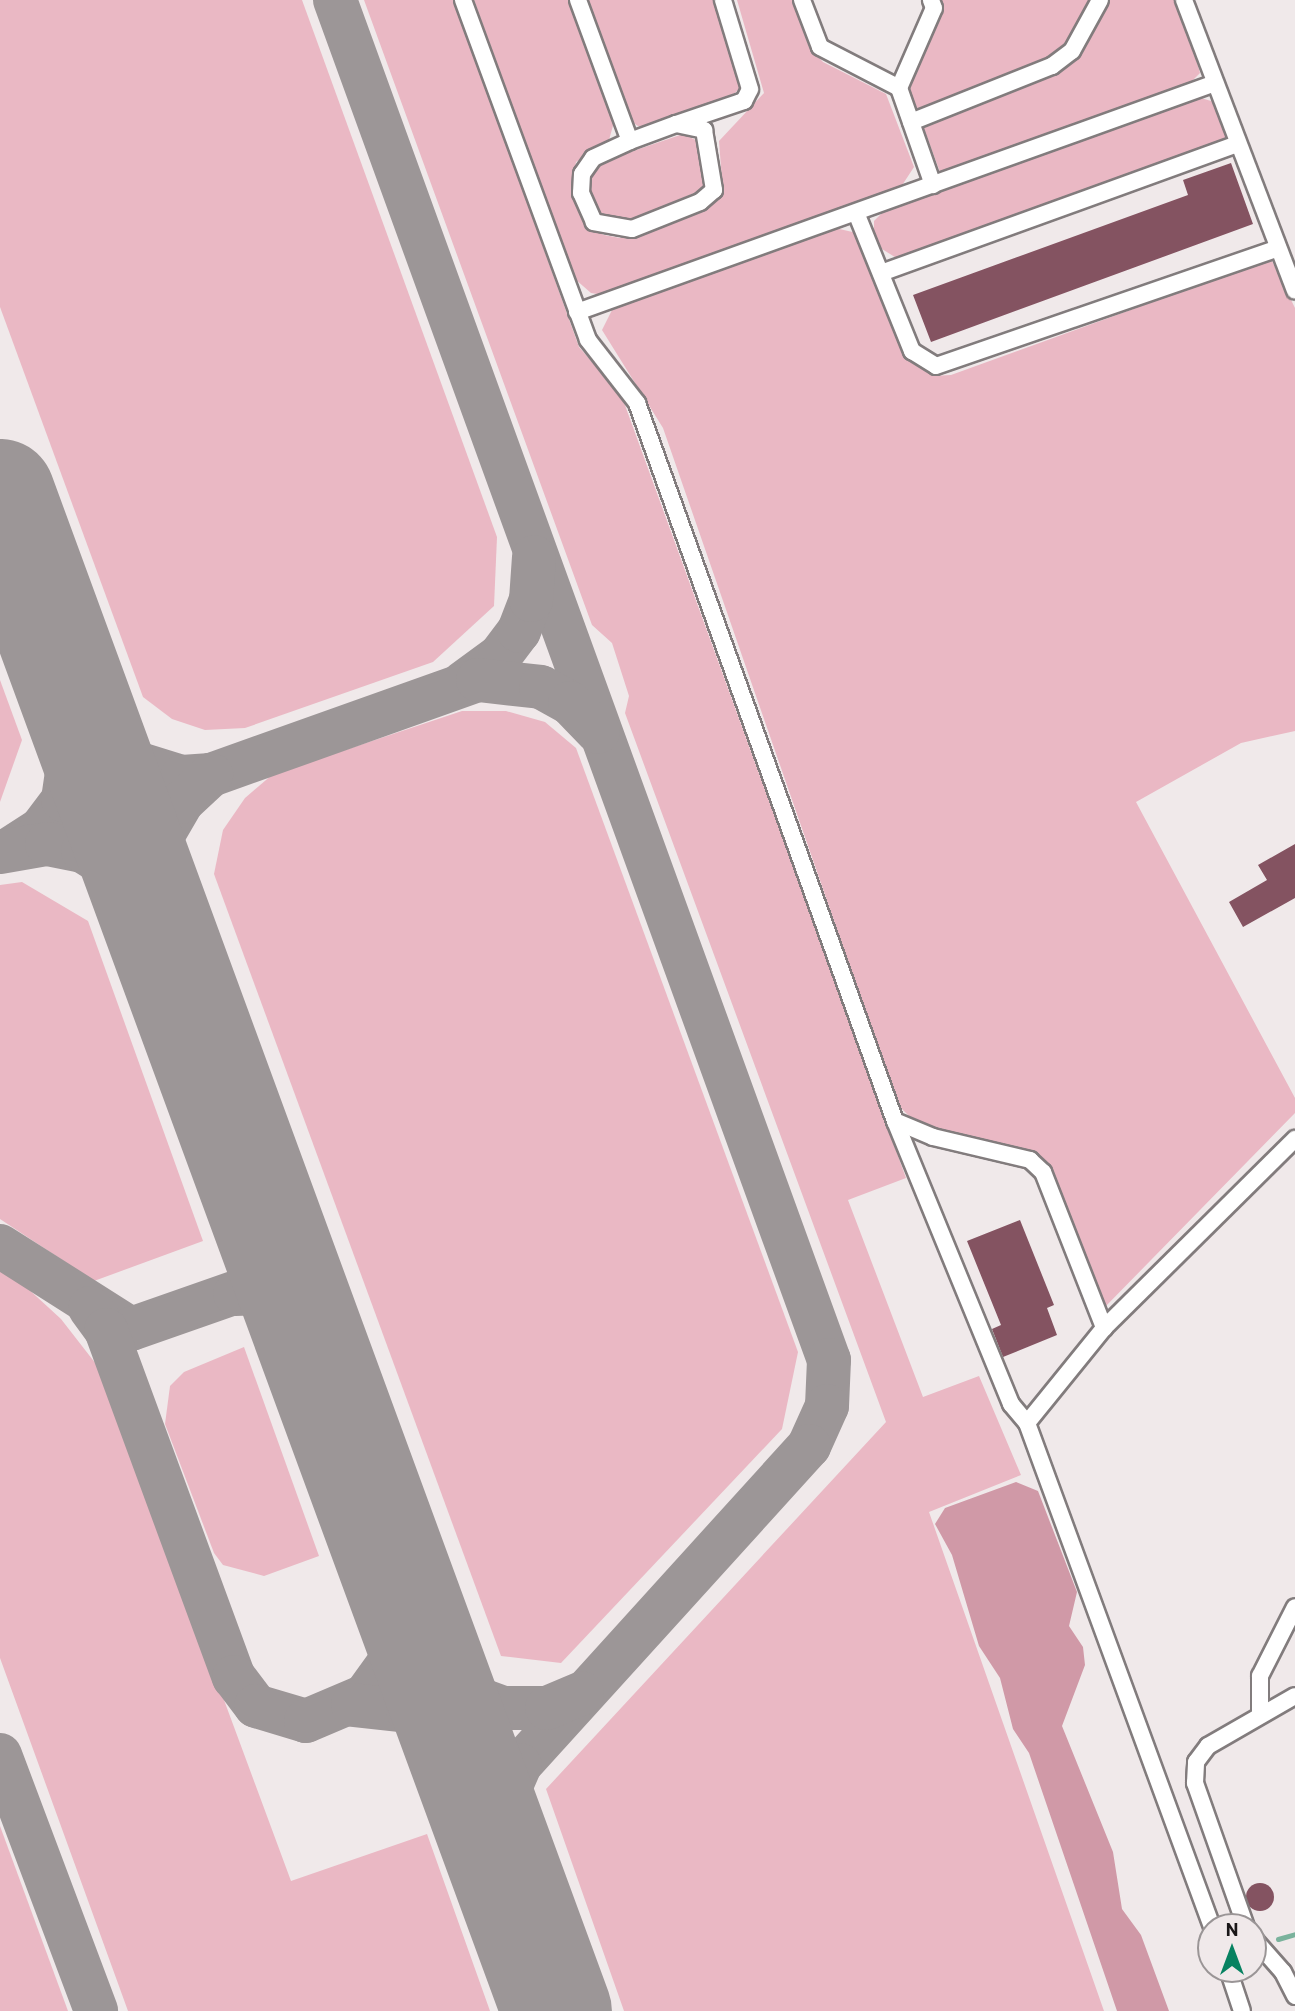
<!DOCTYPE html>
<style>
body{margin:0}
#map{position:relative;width:1295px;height:2011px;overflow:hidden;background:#f0e9ea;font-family:Barlow,sans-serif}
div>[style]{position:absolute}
.green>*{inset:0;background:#eab8c4}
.forest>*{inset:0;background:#d099a7}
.stream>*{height:5px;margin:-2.5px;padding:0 2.5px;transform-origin:2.5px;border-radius:2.5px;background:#7ab29c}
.taxiway>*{height:44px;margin:-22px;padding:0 22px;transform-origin:22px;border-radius:22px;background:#9c9697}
.runway>*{height:110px;margin:-55px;padding:0 55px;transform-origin:55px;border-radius:55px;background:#9c9697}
.building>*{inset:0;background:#845361}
.round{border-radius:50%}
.roads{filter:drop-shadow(2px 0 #827c7d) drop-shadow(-2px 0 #827c7d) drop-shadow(0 2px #827c7d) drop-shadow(0 -2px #827c7d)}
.minor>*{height:16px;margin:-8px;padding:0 8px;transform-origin:8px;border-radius:8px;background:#fff}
span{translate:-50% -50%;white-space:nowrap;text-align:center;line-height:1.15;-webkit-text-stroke:7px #f0e9ea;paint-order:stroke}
.north{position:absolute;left:1197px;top:1913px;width:70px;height:70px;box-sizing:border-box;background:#f0e9ea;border:2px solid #9a9596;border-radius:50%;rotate:0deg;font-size:19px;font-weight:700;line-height:28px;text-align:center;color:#1a1718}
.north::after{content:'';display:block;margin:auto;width:24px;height:32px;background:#078261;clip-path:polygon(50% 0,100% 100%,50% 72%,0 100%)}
</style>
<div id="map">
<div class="green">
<div style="clip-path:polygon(0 0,302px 0,497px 537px,494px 606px,433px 662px,245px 728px,205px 730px,172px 719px,143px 697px,0 307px)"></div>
<div style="clip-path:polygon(364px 0,454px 0,579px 347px,622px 397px,906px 1178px,848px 1200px,923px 1397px,979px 1376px,1021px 1475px,929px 1512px,1104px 2011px,624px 2011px,546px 1789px,886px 1422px,625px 713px,629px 696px,612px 643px,592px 625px)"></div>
<div style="clip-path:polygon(474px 0,574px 0,616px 115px,609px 140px,576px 162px,572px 185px,590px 229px,604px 235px,620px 238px,708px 208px,723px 194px,719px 141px,764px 93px,737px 0,792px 0,809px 47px,823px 62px,886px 94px,914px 167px,899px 190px,604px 295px,591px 293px,575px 279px)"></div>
<div style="clip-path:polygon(585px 0,717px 0,744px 83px,735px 93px,650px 128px,638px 126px,629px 120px)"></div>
<div style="clip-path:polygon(937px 0,1179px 0,1200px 73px,1191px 82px,940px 172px,907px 83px,938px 19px)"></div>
<div style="clip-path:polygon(1194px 96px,1218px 103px,1232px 140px,898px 259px,874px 244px,874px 221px,885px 210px)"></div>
<div style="clip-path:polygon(683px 134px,700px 142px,706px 188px,621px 224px,596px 214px,585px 180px,598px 163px)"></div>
<div style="clip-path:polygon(835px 228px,857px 233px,906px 357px,933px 376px,951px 375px,1271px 259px,1295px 308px,1295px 731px,1241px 743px,1136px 802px,1295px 1098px,1295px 1113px,1104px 1308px,1044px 1160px,916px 1123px,898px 1105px,663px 428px,602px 330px,613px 308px)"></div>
<div style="clip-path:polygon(0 680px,22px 740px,0 802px)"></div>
<div style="clip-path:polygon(462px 711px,506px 711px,545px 722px,576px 748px,798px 1352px,782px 1429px,561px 1663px,501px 1656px,214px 874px,223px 830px,245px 798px,273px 774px)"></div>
<div style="clip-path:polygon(22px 882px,88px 921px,203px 1241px,94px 1281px,0 1219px,0 885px)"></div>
<div style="clip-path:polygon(0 1263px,61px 1319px,103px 1373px,291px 1881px,427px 1834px,490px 2011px,128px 2011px,0 1658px)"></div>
<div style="clip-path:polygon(244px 1347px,319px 1556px,264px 1576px,223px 1565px,214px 1553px,165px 1424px,170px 1386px,184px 1372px)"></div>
<div style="clip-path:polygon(0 1826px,68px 2011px,0 2011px)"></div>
</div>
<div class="forest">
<div style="clip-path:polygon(1016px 1482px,1038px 1491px,1077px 1592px,1069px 1626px,1083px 1647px,1085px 1665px,1062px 1726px,1113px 1852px,1122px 1909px,1141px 1935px,1169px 2011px,1117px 2011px,1029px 1753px,1013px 1729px,1000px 1678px,979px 1646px,952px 1555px,935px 1524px,945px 1508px)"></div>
</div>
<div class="stream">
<div style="left:1278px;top:1939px;width:18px;rotate:-16deg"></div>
</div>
<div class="taxiway">
<div style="left:335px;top:0;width:1447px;rotate:70.04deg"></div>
<div style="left:829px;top:1360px;width:46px;rotate:92.5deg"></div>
<div style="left:827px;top:1406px;width:44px;rotate:114.2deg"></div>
<div style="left:809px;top:1446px;width:430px;rotate:132.2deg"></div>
<div style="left:520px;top:1765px;width:48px;rotate:113.4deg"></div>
<div style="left:501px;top:1809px;width:44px;rotate:92.6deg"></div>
<div style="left:463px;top:683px;width:46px;rotate:-36.1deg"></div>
<div style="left:500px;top:656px;width:31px;rotate:-53deg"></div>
<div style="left:519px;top:631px;width:33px;rotate:-69deg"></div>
<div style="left:531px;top:600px;width:43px;rotate:-86deg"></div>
<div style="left:77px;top:704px;width:29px;rotate:59deg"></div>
<div style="left:92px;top:729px;width:47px;rotate:41.5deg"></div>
<div style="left:127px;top:760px;width:58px;rotate:17.2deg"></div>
<div style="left:182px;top:777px;width:29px;rotate:-4deg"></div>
<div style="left:211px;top:775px;width:283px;rotate:-19.6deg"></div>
<div style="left:478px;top:680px;width:63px;rotate:6.3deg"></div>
<div style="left:541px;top:687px;width:33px;rotate:29deg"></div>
<div style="left:570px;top:703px;width:40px;rotate:46deg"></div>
<div style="left:10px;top:849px;width:37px;rotate:-33deg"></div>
<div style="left:41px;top:829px;width:36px;rotate:-53deg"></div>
<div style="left:63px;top:800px;width:97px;rotate:-81.7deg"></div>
<div style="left:0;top:852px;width:48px;rotate:-9.7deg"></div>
<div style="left:47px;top:844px;width:37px;rotate:11deg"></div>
<div style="left:83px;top:851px;width:34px;rotate:32deg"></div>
<div style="left:112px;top:869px;width:59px;rotate:45.7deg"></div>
<div style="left:153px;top:911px;width:29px;rotate:-96deg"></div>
<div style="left:150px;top:882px;width:43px;rotate:-76.6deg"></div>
<div style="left:160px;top:840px;width:44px;rotate:-59.9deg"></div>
<div style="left:182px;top:802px;width:40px;rotate:-43deg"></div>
<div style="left:0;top:1246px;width:155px;rotate:32.4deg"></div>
<div style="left:131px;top:1329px;width:121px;rotate:-19.3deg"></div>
<div style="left:245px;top:1289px;width:33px;rotate:-47deg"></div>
<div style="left:267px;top:1265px;width:28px;rotate:-77deg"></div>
<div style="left:235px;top:1294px;width:34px;rotate:-2deg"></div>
<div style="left:269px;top:1293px;width:41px;rotate:37.1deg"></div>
<div style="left:90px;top:1308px;width:27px;rotate:54deg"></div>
<div style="left:106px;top:1330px;width:370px;rotate:69.8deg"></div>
<div style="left:234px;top:1677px;width:36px;rotate:53deg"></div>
<div style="left:256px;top:1706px;width:52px;rotate:16.7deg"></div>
<div style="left:306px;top:1721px;width:64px;rotate:-23deg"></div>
<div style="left:365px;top:1696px;width:53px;rotate:-54.2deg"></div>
<div style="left:396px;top:1653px;width:64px;rotate:-84.6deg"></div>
<div style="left:429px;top:1664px;width:55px;rotate:36.9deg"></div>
<div style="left:473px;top:1697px;width:33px;rotate:20deg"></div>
<div style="left:504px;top:1708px;width:43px"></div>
<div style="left:547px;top:1708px;width:38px;rotate:-23deg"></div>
<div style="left:353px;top:1705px;width:55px;rotate:6.2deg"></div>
<div style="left:408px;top:1711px;width:66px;rotate:37deg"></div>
<div style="left:0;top:1755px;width:273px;rotate:69.4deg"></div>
</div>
<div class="runway">
<div style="left:0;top:494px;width:1616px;rotate:69.84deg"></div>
</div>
<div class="building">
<div style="clip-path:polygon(1231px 163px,1253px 224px,931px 342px,913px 295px,1188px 195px,1183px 180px)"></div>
<div style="clip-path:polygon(1295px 844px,1295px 898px,1243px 927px,1229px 902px,1267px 880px,1258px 865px)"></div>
<div style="clip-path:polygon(1020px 1220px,1054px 1305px,1047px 1308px,1057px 1335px,1003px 1357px,992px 1329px,1001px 1325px,967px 1241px)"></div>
<div class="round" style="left:1246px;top:1883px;width:28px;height:28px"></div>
</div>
<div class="roads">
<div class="minor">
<div style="left:463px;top:0;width:362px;rotate:69.8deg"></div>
<div style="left:588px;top:340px;width:80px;rotate:52.1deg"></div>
<div style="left:637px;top:403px;width:763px;rotate:70.24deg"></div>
<div style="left:895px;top:1121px;width:306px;rotate:67.7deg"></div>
<div style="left:1011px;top:1404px;width:25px;rotate:50deg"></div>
<div style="left:1027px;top:1423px;width:537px;rotate:69.84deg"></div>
<div style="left:578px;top:0;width:150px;rotate:69.8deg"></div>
<div style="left:802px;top:0;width:50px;rotate:69deg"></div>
<div style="left:820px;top:47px;width:89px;rotate:27.4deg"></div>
<div style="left:899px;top:88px;width:87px;rotate:-66.4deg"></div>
<div style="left:934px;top:8px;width:9px;rotate:-111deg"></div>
<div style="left:1184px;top:0;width:311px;rotate:69.1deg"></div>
<div style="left:899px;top:88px;width:103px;rotate:70.7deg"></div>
<div style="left:911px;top:122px;width:152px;rotate:-21.7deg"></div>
<div style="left:1052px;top:66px;width:25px;rotate:-37deg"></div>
<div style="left:1072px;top:51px;width:58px;rotate:-61.2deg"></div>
<div style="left:676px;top:124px;width:29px;rotate:12deg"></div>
<div style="left:704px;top:130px;width:61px;rotate:80.5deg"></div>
<div style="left:714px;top:190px;width:18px;rotate:139deg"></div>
<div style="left:700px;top:202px;width:73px;rotate:158.3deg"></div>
<div style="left:632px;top:229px;width:39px;rotate:-170deg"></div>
<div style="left:594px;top:222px;width:32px;rotate:-114deg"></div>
<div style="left:581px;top:193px;width:19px;rotate:-87deg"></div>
<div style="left:582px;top:174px;width:19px;rotate:-55deg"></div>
<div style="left:593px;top:158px;width:41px;rotate:-24.7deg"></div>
<div style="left:630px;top:141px;width:49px;rotate:-20.3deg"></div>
<div style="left:676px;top:124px;width:72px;rotate:-18.7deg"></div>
<div style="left:744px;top:101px;width:13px;rotate:-63deg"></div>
<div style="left:750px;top:89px;width:93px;rotate:-106.9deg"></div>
<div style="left:857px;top:215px;width:147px;rotate:68deg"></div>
<div style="left:912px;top:351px;width:28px;rotate:32deg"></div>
<div style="left:936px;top:366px;width:362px;rotate:-19deg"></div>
<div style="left:881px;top:273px;width:379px;rotate:-19.9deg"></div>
<div style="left:577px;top:312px;width:678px;rotate:-19.74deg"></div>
<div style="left:895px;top:1121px;width:41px;rotate:22.8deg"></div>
<div style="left:933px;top:1137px;width:100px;rotate:13.3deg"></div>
<div style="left:1030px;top:1160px;width:18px;rotate:43deg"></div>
<div style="left:1043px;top:1172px;width:168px;rotate:68.6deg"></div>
<div style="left:1027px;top:1423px;width:122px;rotate:-51deg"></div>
<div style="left:1104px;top:1328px;width:269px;rotate:-44.7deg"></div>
<div style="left:1260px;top:1712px;width:36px;rotate:-90deg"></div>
<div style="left:1260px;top:1676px;width:77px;rotate:-63.1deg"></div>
<div style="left:1246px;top:1927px;width:153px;rotate:-109.5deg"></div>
<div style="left:1195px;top:1783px;width:21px;rotate:-87deg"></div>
<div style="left:1196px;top:1762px;width:20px;rotate:-53deg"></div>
<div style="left:1208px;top:1746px;width:100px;rotate:-29.9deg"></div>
<div style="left:1253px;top:1938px;width:45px;rotate:48.6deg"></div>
<div style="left:1283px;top:1972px;width:27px;rotate:63deg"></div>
<div style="left:1228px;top:1969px;width:44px;rotate:71.6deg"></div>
</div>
</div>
<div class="north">N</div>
</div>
